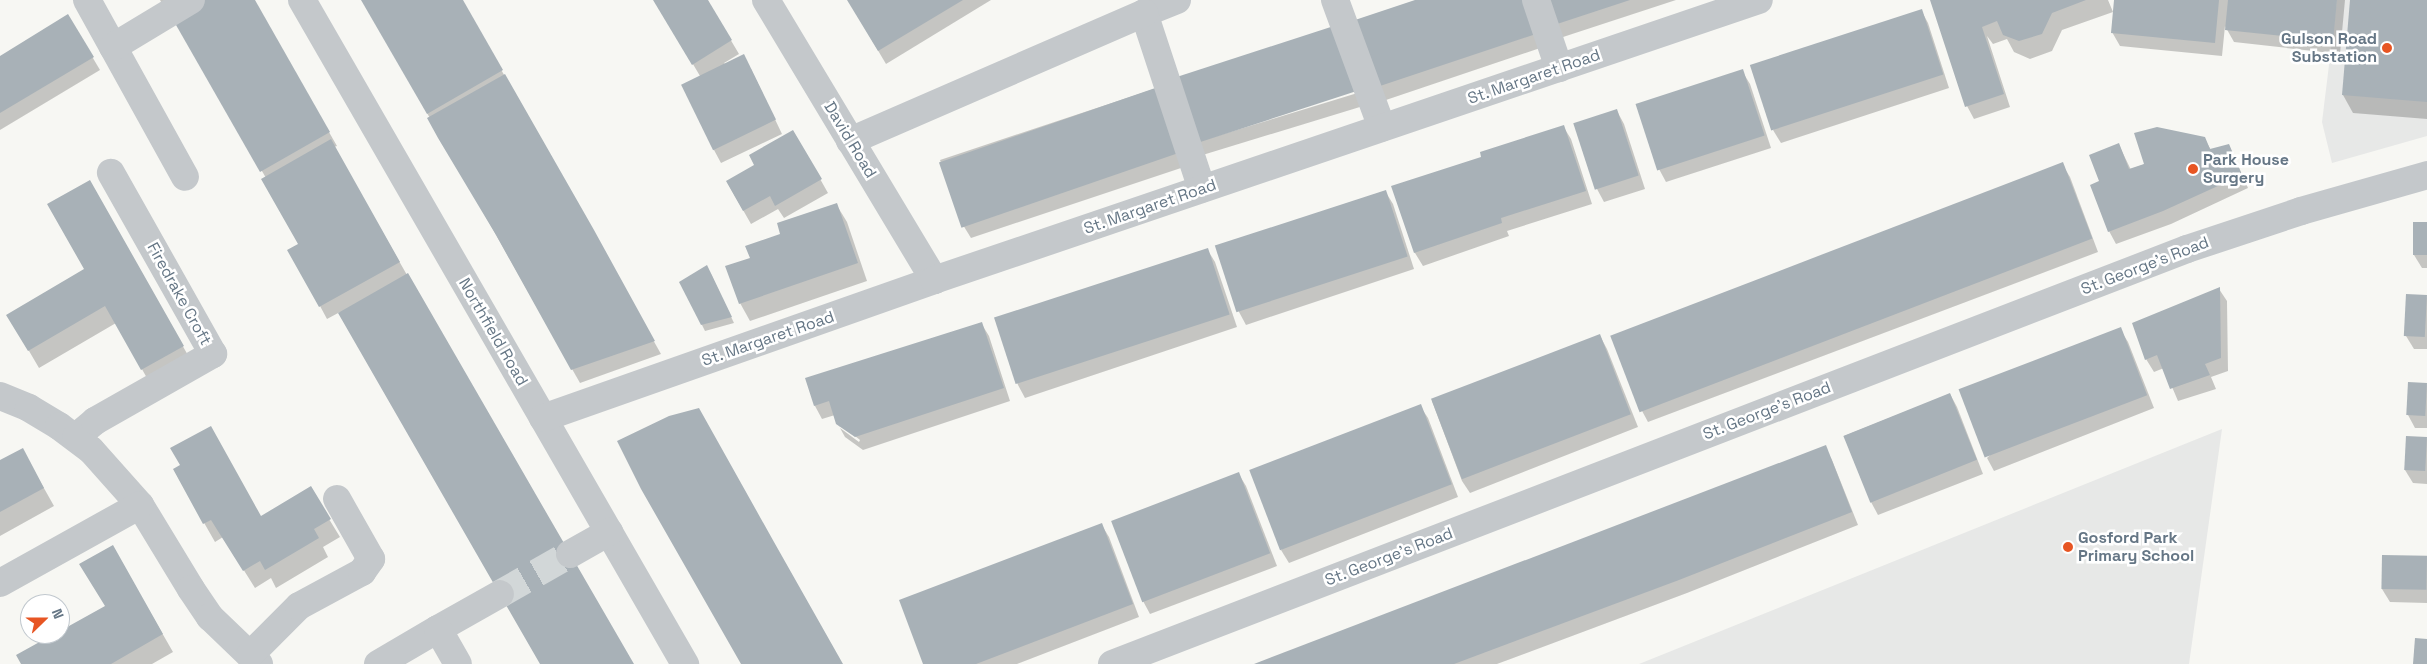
<!DOCTYPE html>
<style>
body{margin:0}
#map{position:relative;width:2427px;height:664px;overflow:hidden;background:#f7f7f3;font-family:"Space Grotesk",sans-serif}
div>[style]{position:absolute}
.built>*{inset:0;background:#e7e8e7}
.shadow>*{inset:0;background:#0003;transform-origin:0 0}
.building>*{inset:0;background:#a8b1b7;transform-origin:0 0}
.minor-tunnel>*{height:28px;margin-top:-14px;transform-origin:0;background:repeating-linear-gradient(90deg,#d2d7d8 0 28px,transparent 0 42px)}
.minor>*{height:28px;margin:-14px;padding:0 14px;transform-origin:14px;border-radius:14px;background:#c4c8cb}
.dots>*{width:14px;height:14px;translate:-50% -50%;box-sizing:border-box;border:2px solid #fff;border-radius:50%}
span{translate:-50% -50%;white-space:nowrap;text-align:center;line-height:1.15;-webkit-text-stroke:5px #fff;paint-order:stroke}
.poi-label{font-size:16px;color:#657685;font-weight:700}
.right{translate:-100% -50%;text-align:right}
.left{translate:0 -50%;text-align:left}
.street-label{font-size:16px;color:#657685}
.north{position:absolute;left:20px;top:594px;width:50px;height:50px;box-sizing:border-box;background:#fff;border:1px solid #c1c8ce;border-radius:50%;rotate:68deg;font-size:14px;font-weight:700;line-height:20px;text-align:center;color:#657685}
.north::after{content:'';display:block;margin:auto;width:18px;height:22px;background:#e75523;clip-path:polygon(50% 0,100% 100%,50% 72%,0 100%)}
</style>
<div id="map">
<div class="built">
<div style="clip-path:polygon(2337px 0,2427px 0,2427px 136px,2332px 163px,2322px 122px)"></div>
<div style="clip-path:polygon(2222px 429px,2189px 664px,1639px 664px)"></div>
</div>
<div class="shadow">
<div style="clip-path:polygon(160px 0,253px 0,337px 146px,334px 147px,407px 275px,632px 664px,541px 664px,340px 312px,327px 319px,320px 306px,300px 245px,266px 178px,175px 21px,173px 22px)"></div>
<div style="clip-path:polygon(363px 0,462px 0,661px 354px,580px 383px)"></div>
<div style="clip-path:polygon(655px 0,707px 0,739px 54px,724px 63px,725px 64px,751px 69px,782px 134px,721px 163px,714px 150px,700px 76px)"></div>
<div style="clip-path:polygon(848px 0,991px 0,886px 64px)"></div>
<div style="clip-path:polygon(1421px 0,1534px 0,1549px 45px,1380px 102px,1373px 89px)"></div>
<div style="clip-path:polygon(1544px 0,1676px 0,1560px 38px)"></div>
<div style="clip-path:polygon(1931px 0,2108px 0,2113px 12px,2062px 30px,2052px 51px,2030px 59px,2014px 52px,2007px 39px,1993px 44px,1987px 36px,2010px 107px,1974px 119px,1967px 106px)"></div>
<div style="clip-path:polygon(2115px 0,2345px 0,2340px 54px,2234px 42px,2225px 26px,2222px 56px,2120px 46px,2112px 32px)"></div>
<div style="clip-path:polygon(2352px 0,2427px 0,2427px 119px,2353px 113px,2343px 95px)"></div>
<div style="clip-path:polygon(1921px 10px,1928px 23px,1949px 88px,1781px 143px,1773px 130px)"></div>
<div style="clip-path:polygon(68px 16px,100px 70px,0 130px,0 58px)"></div>
<div style="clip-path:polygon(1742px 71px,1750px 84px,1771px 148px,1666px 182px,1659px 169px)"></div>
<div style="clip-path:polygon(1163px 86px,1193px 164px,971px 238px,963px 225px,940px 160px)"></div>
<div style="left:1364px;top:91px;width:14px;height:179px;rotate:73deg"></div>
<div style="clip-path:polygon(1617px 111px,1624px 124px,1645px 189px,1604px 202px,1597px 189px)"></div>
<div style="clip-path:polygon(1563px 126px,1571px 139px,1592px 204px,1507px 231px,1509px 236px,1423px 266px,1415px 253px,1393px 187px,1482px 158px)"></div>
<div style="clip-path:polygon(793px 131px,828px 193px,784px 218px,778px 209px,751px 224px,727px 182px,755px 166px)"></div>
<div style="clip-path:polygon(2204px 138px,2211px 150px,2229px 145px,2248px 188px,2171px 224px,2116px 244px,2109px 231px,2101px 182px,2119px 145px,2131px 170px)"></div>
<div style="clip-path:polygon(2062px 164px,2070px 177px,2098px 252px,1648px 422px,1641px 409px)"></div>
<div style="clip-path:polygon(89px 182px,193px 364px,152px 387px,116px 323px,39px 368px,8px 315px,86px 270px)"></div>
<div style="clip-path:polygon(1385px 191px,1393px 204px,1414px 269px,1246px 325px,1239px 312px,1217px 246px)"></div>
<div style="clip-path:polygon(836px 204px,847px 222px,867px 281px,750px 321px,740px 303px,751px 259px,782px 235px)"></div>
<div style="clip-path:polygon(2427px 223px,2427px 268px,2422px 268px,2414px 255px)"></div>
<div style="clip-path:polygon(1207px 249px,1215px 262px,1237px 327px,1025px 398px,1018px 385px,996px 320px)"></div>
<div style="clip-path:polygon(711px 274px,734px 323px,705px 331px,702px 325px)"></div>
<div style="clip-path:polygon(2219px 289px,2227px 301px,2228px 371px,2211px 377px,2216px 389px,2178px 401px,2164px 368px,2154px 372px,2146px 359px)"></div>
<div style="clip-path:polygon(2427px 296px,2427px 349px,2414px 349px,2406px 336px)"></div>
<div style="clip-path:polygon(981px 323px,989px 336px,1010px 401px,863px 450px,845px 437px,840px 428px,859px 442px,860px 440px,840px 424px,840px 427px,835px 415px,822px 419px,815px 406px,807px 379px)"></div>
<div style="clip-path:polygon(2120px 329px,2128px 342px,2154px 408px,1994px 471px,1987px 458px)"></div>
<div style="clip-path:polygon(1600px 336px,1607px 349px,1638px 427px,1470px 493px,1462px 481px,1432px 401px)"></div>
<div style="clip-path:polygon(2427px 384px,2427px 428px,2415px 428px,2408px 415px)"></div>
<div style="clip-path:polygon(1950px 394px,1957px 407px,1983px 474px,1878px 515px,1871px 502px,1844px 436px)"></div>
<div style="clip-path:polygon(1420px 406px,1428px 418px,1458px 497px,1289px 563px,1281px 550px)"></div>
<div style="clip-path:polygon(2427px 438px,2427px 484px,2413px 483px,2405px 470px)"></div>
<div style="clip-path:polygon(1825px 447px,1832px 460px,1858px 525px,1687px 593px,1497px 664px,1256px 664px)"></div>
<div style="clip-path:polygon(0 462px,32px 467px,54px 506px,0 536px)"></div>
<div style="clip-path:polygon(181px 466px,261px 518px,310px 488px,340px 537px,323px 547px,328px 557px,276px 588px,271px 578px,255px 588px,223px 537px,215px 542px,174px 470px)"></div>
<div style="clip-path:polygon(1238px 473px,1246px 486px,1277px 566px,1150px 614px,1143px 601px)"></div>
<div style="clip-path:polygon(1101px 524px,1109px 537px,1139px 617px,1017px 664px,925px 664px)"></div>
<div style="clip-path:polygon(112px 546px,173px 652px,152px 664px,22px 664px,60px 632px,106px 607px)"></div>
<div style="clip-path:polygon(2427px 557px,2427px 603px,2390px 602px,2382px 589px)"></div>
</div>
<div class="building">
<div style="clip-path:polygon(202px 0,255px 0,330px 132px,260px 172px,172px 18px)"></div>
<div style="clip-path:polygon(361px 0,463px 0,503px 70px,427px 114px)"></div>
<div style="clip-path:polygon(653px 0,708px 0,732px 40px,692px 65px)"></div>
<div style="clip-path:polygon(847px 0,963px 0,878px 51px)"></div>
<div style="clip-path:polygon(1415px 0,1532px 0,1542px 32px,1371px 89px,1349px 22px)"></div>
<div style="clip-path:polygon(1543px 0,1630px 0,1551px 26px)"></div>
<div style="clip-path:polygon(1930px 0,2086px 0,2052px 13px,2042px 34px,2019px 41px,2003px 35px,1997px 21px,1982px 27px,2004px 94px,1965px 107px)"></div>
<div style="clip-path:polygon(2114px 0,2219px 0,2215px 43px,2111px 33px)"></div>
<div style="clip-path:polygon(2228px 0,2337px 0,2333px 41px,2225px 30px)"></div>
<div style="clip-path:polygon(2350px 0,2427px 0,2427px 102px,2342px 95px)"></div>
<div style="left:1922px;top:9px;width:69px;height:181px;rotate:72deg"></div>
<div style="clip-path:polygon(68px 14px,94px 57px,0 113px,0 56px)"></div>
<div style="left:1340px;top:24px;width:69px;height:179px;rotate:72deg"></div>
<div style="left:744px;top:54px;width:73px;height:70px;rotate:64deg"></div>
<div style="left:1743px;top:69px;width:70px;height:113px;rotate:72deg"></div>
<div style="clip-path:polygon(505px 74px,594px 230px,655px 341px,571px 370px,496px 235px,438px 138px,427px 118px)"></div>
<div style="left:1164px;top:85px;width:69px;height:238px;rotate:71deg"></div>
<div style="left:1617px;top:109px;width:70px;height:46px;rotate:72deg"></div>
<div style="clip-path:polygon(1564px 125px,1586px 191px,1501px 218px,1502px 223px,1414px 253px,1391px 186px,1481px 157px,1480px 152px)"></div>
<div style="clip-path:polygon(2157px 127px,2205px 137px,2210px 149px,2229px 144px,2242px 175px,2163px 211px,2108px 232px,2090px 185px,2099px 181px,2089px 155px,2119px 143px,2129px 169px,2144px 164px,2134px 133px)"></div>
<div style="clip-path:polygon(793px 130px,822px 179px,775px 206px,770px 196px,743px 211px,726px 181px,754px 165px,749px 155px)"></div>
<div style="clip-path:polygon(331px 139px,400px 262px,319px 307px,287px 250px,298px 244px,261px 179px)"></div>
<div style="left:2063px;top:162px;width:82px;height:485px;rotate:69deg"></div>
<div style="clip-path:polygon(90px 180px,184px 346px,141px 370px,105px 306px,28px 351px,6px 315px,84px 269px,47px 204px)"></div>
<div style="left:1386px;top:190px;width:70px;height:180px;rotate:72deg"></div>
<div style="clip-path:polygon(837px 203px,858px 263px,739px 304px,725px 266px,750px 258px,745px 246px,780px 234px,777px 223px)"></div>
<div style="left:2413px;top:222px;width:14px;height:33px"></div>
<div style="left:1208px;top:248px;width:70px;height:225px;rotate:72deg"></div>
<div style="clip-path:polygon(707px 265px,732px 317px,701px 325px,679px 282px)"></div>
<div style="clip-path:polygon(408px 273px,550px 519px,634px 664px,540px 664px,525px 638px,338px 313px)"></div>
<div style="clip-path:polygon(2220px 287px,2221px 358px,2205px 364px,2210px 375px,2170px 389px,2157px 355px,2145px 360px,2132px 323px)"></div>
<div style="left:2406px;top:294px;width:21px;height:42px;rotate:3deg"></div>
<div style="clip-path:polygon(982px 322px,1004px 388px,855px 437px,836px 424px,829px 401px,814px 406px,805px 378px)"></div>
<div style="left:2121px;top:327px;width:73px;height:174px;rotate:69deg"></div>
<div style="left:1600px;top:334px;width:86px;height:181px;rotate:69deg"></div>
<div style="left:2408px;top:382px;width:19px;height:33px;rotate:3deg"></div>
<div style="left:1950px;top:393px;width:72px;height:115px;rotate:68deg"></div>
<div style="left:1421px;top:404px;width:86px;height:184px;rotate:69deg"></div>
<div style="clip-path:polygon(699px 408px,774px 542px,843px 664px,741px 664px,641px 489px,617px 441px,669px 416px)"></div>
<div style="clip-path:polygon(211px 426px,261px 516px,311px 486px,331px 519px,314px 529px,319px 538px,265px 570px,260px 561px,243px 571px,211px 520px,203px 524px,173px 469px,180px 465px,170px 448px)"></div>
<div style="left:2406px;top:436px;width:21px;height:34px;rotate:3deg"></div>
<div style="clip-path:polygon(1826px 445px,1852px 512px,1679px 580px,1454px 664px,1254px 664px)"></div>
<div style="clip-path:polygon(23px 448px,44px 488px,0 512px,0 460px)"></div>
<div style="left:1239px;top:472px;width:87px;height:137px;rotate:69deg"></div>
<div style="clip-path:polygon(1102px 523px,1133px 604px,976px 664px,923px 664px,899px 600px)"></div>
<div style="clip-path:polygon(113px 545px,163px 634px,111px 664px,21px 664px,16px 655px,54px 634px,60px 634px,60px 631px,105px 606px,79px 564px)"></div>
<div style="left:2382px;top:555px;width:45px;height:34px;rotate:1deg"></div>
<div style="clip-path:polygon(2415px 638px,2427px 639px,2427px 664px,2413px 664px)"></div>
</div>
<div class="minor-tunnel">
<div style="left:500px;top:594px;width:81px;rotate:-29.7deg"></div>
</div>
<div class="minor">
<div style="left:87px;top:0;width:202px;rotate:61deg"></div>
<div style="left:302px;top:0;width:767px;rotate:60.02deg"></div>
<div style="left:766px;top:0;width:327px;rotate:59deg"></div>
<div style="left:1177px;top:0;width:35px;rotate:158deg"></div>
<div style="left:1144px;top:13px;width:185px;rotate:71.8deg"></div>
<div style="left:1335px;top:0;width:136px;rotate:69.8deg"></div>
<div style="left:1536px;top:0;width:72px;rotate:71.3deg"></div>
<div style="left:113px;top:47px;width:91px;rotate:-31.1deg"></div>
<div style="left:850px;top:141px;width:321px;rotate:-23.5deg"></div>
<div style="left:0;top:396px;width:31px;rotate:22deg"></div>
<div style="left:29px;top:408px;width:35px;rotate:31deg"></div>
<div style="left:59px;top:426px;width:40px;rotate:37deg"></div>
<div style="left:91px;top:450px;width:74px;rotate:48.3deg"></div>
<div style="left:140px;top:505px;width:98px;rotate:58.7deg"></div>
<div style="left:191px;top:589px;width:34px;rotate:56deg"></div>
<div style="left:210px;top:617px;width:68px;rotate:43.8deg"></div>
<div style="left:543px;top:418px;width:415px;rotate:-19.4deg"></div>
<div style="left:934px;top:280px;width:871px;rotate:-18.75deg"></div>
<div style="left:76px;top:437px;width:25px;rotate:-40deg"></div>
<div style="left:95px;top:421px;width:136px;rotate:-29.6deg"></div>
<div style="left:213px;top:354px;width:208px;rotate:-119.4deg"></div>
<div style="left:570px;top:554px;width:45px;rotate:-29.4deg"></div>
<div style="left:0;top:583px;width:160px;rotate:-29.1deg"></div>
<div style="left:438px;top:629px;width:71px;rotate:-29.4deg"></div>
<div style="left:250px;top:655px;width:69px;rotate:-45deg"></div>
<div style="left:299px;top:606px;width:72px;rotate:-28.4deg"></div>
<div style="left:362px;top:572px;width:16px;rotate:-55deg"></div>
<div style="left:371px;top:559px;width:69px;rotate:-119.5deg"></div>
<div style="left:378px;top:664px;width:69px;rotate:-30.3deg"></div>
<div style="left:438px;top:629px;width:40px;rotate:60.3deg"></div>
<div style="left:1112px;top:664px;width:1152px;rotate:-21.11deg"></div>
<div style="left:2187px;top:249px;width:120px;rotate:-18.4deg"></div>
<div style="left:2301px;top:211px;width:131px;rotate:-15.9deg"></div>
</div>
<div class="dots">
<div style="left:2387px;top:48px;background:#e75523"></div>
<div style="left:2193px;top:169px;background:#e75523"></div>
<div style="left:2068px;top:547px;background:#e75523"></div>
</div>
<div class="poi-label">
<span class="right" style="left:2377px;top:48px">Gulson Road<br>Substation</span>
<span class="left" style="left:2203px;top:169px">Park House<br>Surgery</span>
<span class="left" style="left:2078px;top:547px">Gosford Park<br>Primary School</span>
</div>
<div class="street-label">
<span style="left:1534px;top:77px;rotate:-19deg">St. Margaret Road</span>
<span style="left:850px;top:140px;rotate:59deg">David Road</span>
<span style="left:1150px;top:207px;rotate:-19deg">St. Margaret Road</span>
<span style="left:2145px;top:266px;rotate:-21deg">St. George's Road</span>
<span style="left:179px;top:294px;rotate:61deg">Firedrake Croft</span>
<span style="left:493px;top:332px;rotate:60deg">Northfield Road</span>
<span style="left:768px;top:339px;rotate:-19deg">St. Margaret Road</span>
<span style="left:1767px;top:411px;rotate:-21deg">St. George's Road</span>
<span style="left:1389px;top:557px;rotate:-21deg">St. George's Road</span>
</div>
<div class="north">N</div>
</div>
